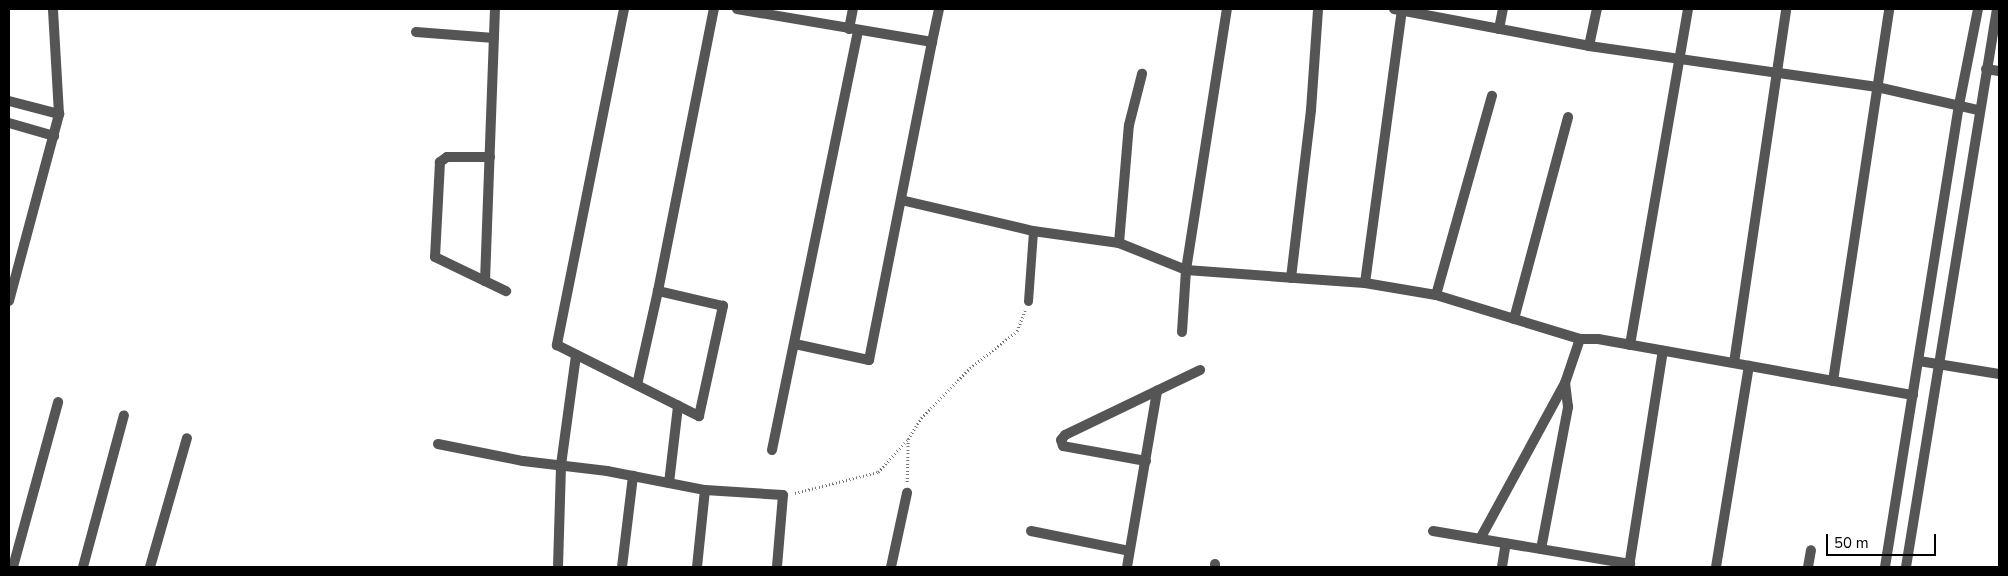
<!DOCTYPE html>
<style>
body{margin:0}
#map{position:relative;width:2008px;height:576px;overflow:hidden;background:#fff;font-family:"Nunito Sans",sans-serif}
div>[style]{position:absolute}
.path>*{height:2.5px;margin-top:-1.25px;transform-origin:0;background:repeating-linear-gradient(90deg,#777 0 1px,transparent 0 3.5px)}
.service>*{height:9px;margin:-4.5px;padding:0 4.5px;transform-origin:4.5px;border-radius:4.5px;background:#555}
.minor>*{height:10px;margin:-5px;padding:0 5px;transform-origin:5px;border-radius:5px;background:#555}
.tertiary>*{height:10px;margin:-5px;padding:0 5px;transform-origin:5px;border-radius:5px;background:#555}
span{translate:-50% -50%;white-space:nowrap;text-align:center;line-height:1.15;-webkit-text-stroke:4.5px #fff;paint-order:stroke}
.frame{position:absolute;inset:0;border:10px solid #000;pointer-events:none}
.scale{position:absolute;left:1826px;top:534px;width:110px;height:22px;box-sizing:border-box;border:2px solid #000;border-top:0;padding-left:6px;font-size:15px;line-height:18px;white-space:nowrap;color:#000;-webkit-text-stroke:4px #fff;paint-order:stroke}
</style>
<div id="map">
<div class="path">
<div style="left:907px;top:482px;width:43px;rotate:-88.7deg"></div>
<div style="left:908px;top:439px;width:25px;rotate:-58deg"></div>
<div style="left:921px;top:418px;width:70px;rotate:-45.6deg"></div>
<div style="left:970px;top:368px;width:60px;rotate:-38.2deg"></div>
<div style="left:1017px;top:331px;width:22px;rotate:-69deg"></div>
<div style="left:795px;top:493px;width:86px;rotate:-14.2deg"></div>
<div style="left:878px;top:472px;width:43px;rotate:-47.8deg"></div>
</div>
<div class="service">
<div style="left:1028px;top:301px;width:70px;rotate:-85.9deg"></div>
</div>
<div class="minor">
<div style="left:624px;top:9px;width:343px;rotate:101.3deg"></div>
<div style="left:557px;top:345px;width:159px;rotate:26.6deg"></div>
<div style="left:699px;top:416px;width:113px;rotate:-77.7deg"></div>
<div style="left:723px;top:306px;width:67px;rotate:-167deg"></div>
<div style="left:658px;top:291px;width:96px;rotate:102.6deg"></div>
<div style="left:737px;top:9px;width:198px;rotate:9.6deg"></div>
<div style="left:932px;top:42px;width:34px;rotate:-78deg"></div>
<div style="left:1394px;top:9px;width:198px;rotate:10.7deg"></div>
<div style="left:1589px;top:46px;width:291px;rotate:8.1deg"></div>
<div style="left:1877px;top:87px;width:104px;rotate:12.8deg"></div>
<div style="left:849px;top:29px;width:20px;rotate:-79deg"></div>
<div style="left:1499px;top:29px;width:20px;rotate:-79deg"></div>
<div style="left:416px;top:32px;width:78px;rotate:4.4deg"></div>
<div style="left:1589px;top:46px;width:38px;rotate:-78deg"></div>
<div style="left:1986px;top:69px;width:13px;rotate:9deg"></div>
<div style="left:9px;top:101px;width:52px;rotate:14.6deg"></div>
<div style="left:9px;top:123px;width:47px;rotate:16.1deg"></div>
<div style="left:490px;top:157px;width:43px;rotate:180deg"></div>
<div style="left:447px;top:157px;width:9px;rotate:144deg"></div>
<div style="left:440px;top:162px;width:95px;rotate:93deg"></div>
<div style="left:435px;top:257px;width:79px;rotate:25.6deg"></div>
<div style="left:901px;top:200px;width:136px;rotate:13.2deg"></div>
<div style="left:1033px;top:231px;width:87px;rotate:7.9deg"></div>
<div style="left:1119px;top:243px;width:72px;rotate:21.9deg"></div>
<div style="left:1186px;top:270px;width:179px;rotate:4.2deg"></div>
<div style="left:1365px;top:283px;width:72px;rotate:9.6deg"></div>
<div style="left:1436px;top:295px;width:151px;rotate:17deg"></div>
<div style="left:1119px;top:243px;width:118px;rotate:-85.2deg"></div>
<div style="left:1129px;top:125px;width:53px;rotate:-75.7deg"></div>
<div style="left:1291px;top:278px;width:169px;rotate:-83.2deg"></div>
<div style="left:1311px;top:110px;width:101px;rotate:-86deg"></div>
<div style="left:485px;top:281px;width:272px;rotate:-87.9deg"></div>
<div style="left:1365px;top:283px;width:276px;rotate:-82.3deg"></div>
<div style="left:658px;top:291px;width:288px;rotate:-78.8deg"></div>
<div style="left:1436px;top:295px;width:207px;rotate:-74.3deg"></div>
<div style="left:9px;top:301px;width:194px;rotate:-75deg"></div>
<div style="left:59px;top:114px;width:105px;rotate:-93.3deg"></div>
<div style="left:1514px;top:319px;width:209px;rotate:-75deg"></div>
<div style="left:1182px;top:332px;width:62px;rotate:-86.3deg"></div>
<div style="left:1186px;top:270px;width:264px;rotate:-81.1deg"></div>
<div style="left:795px;top:344px;width:76px;rotate:12.2deg"></div>
<div style="left:869px;top:360px;width:324px;rotate:-78.8deg"></div>
<div style="left:1630px;top:345px;width:341px;rotate:-80.2deg"></div>
<div style="left:1919px;top:361px;width:81px;rotate:9.2deg"></div>
<div style="left:1734px;top:363px;width:358px;rotate:-81.6deg"></div>
<div style="left:1833px;top:381px;width:376px;rotate:-81.4deg"></div>
<div style="left:438px;top:444px;width:87px;rotate:11.3deg"></div>
<div style="left:523px;top:461px;width:85px;rotate:6.8deg"></div>
<div style="left:607px;top:471px;width:100px;rotate:11deg"></div>
<div style="left:705px;top:490px;width:78px;rotate:3.7deg"></div>
<div style="left:783px;top:495px;width:72px;rotate:94.8deg"></div>
<div style="left:772px;top:450px;width:428px;rotate:-78.4deg"></div>
<div style="left:1146px;top:461px;width:84px;rotate:-169.8deg"></div>
<div style="left:1063px;top:446px;width:6px;rotate:-108deg"></div>
<div style="left:1061px;top:440px;width:6px;rotate:-51deg"></div>
<div style="left:1065px;top:435px;width:150px;rotate:-25.7deg"></div>
<div style="left:669px;top:483px;width:78px;rotate:-83.3deg"></div>
<div style="left:1031px;top:531px;width:100px;rotate:11.5deg"></div>
<div style="left:1433px;top:531px;width:200px;rotate:9.5deg"></div>
<div style="left:1480px;top:539px;width:178px;rotate:-61.4deg"></div>
<div style="left:1565px;top:383px;width:46px;rotate:-71.2deg"></div>
<div style="left:1580px;top:339px;width:18px"></div>
<div style="left:1598px;top:339px;width:320px;rotate:10.1deg"></div>
<div style="left:1541px;top:549px;width:145px;rotate:-79.2deg"></div>
<div style="left:1568px;top:407px;width:24px;rotate:-97deg"></div>
<div style="left:13px;top:567px;width:171px;rotate:-74.7deg"></div>
<div style="left:83px;top:567px;width:157px;rotate:-74.9deg"></div>
<div style="left:150px;top:567px;width:134px;rotate:-74deg"></div>
<div style="left:558px;top:567px;width:102px;rotate:-88.3deg"></div>
<div style="left:561px;top:465px;width:111px;rotate:-82.2deg"></div>
<div style="left:622px;top:567px;width:92px;rotate:-83.1deg"></div>
<div style="left:697px;top:567px;width:77px;rotate:-84.1deg"></div>
<div style="left:891px;top:567px;width:76px;rotate:-77.8deg"></div>
<div style="left:1127px;top:567px;width:179px;rotate:-80.3deg"></div>
<div style="left:1215px;top:567px;width:3px;rotate:-90deg"></div>
<div style="left:1502px;top:567px;width:24px;rotate:-81deg"></div>
<div style="left:1629px;top:567px;width:219px;rotate:-81.1deg"></div>
<div style="left:1716px;top:567px;width:204px;rotate:-80.7deg"></div>
<div style="left:1808px;top:567px;width:17px;rotate:-80deg"></div>
</div>
<div class="tertiary">
<div style="left:1885px;top:567px;width:468px;rotate:-80.9deg"></div>
<div style="left:1959px;top:105px;width:98px;rotate:-78.8deg"></div>
<div style="left:1906px;top:567px;width:565px;rotate:-80.74deg"></div>
</div>
<div class="frame"></div>
<div class="scale">50 m</div>
</div>
